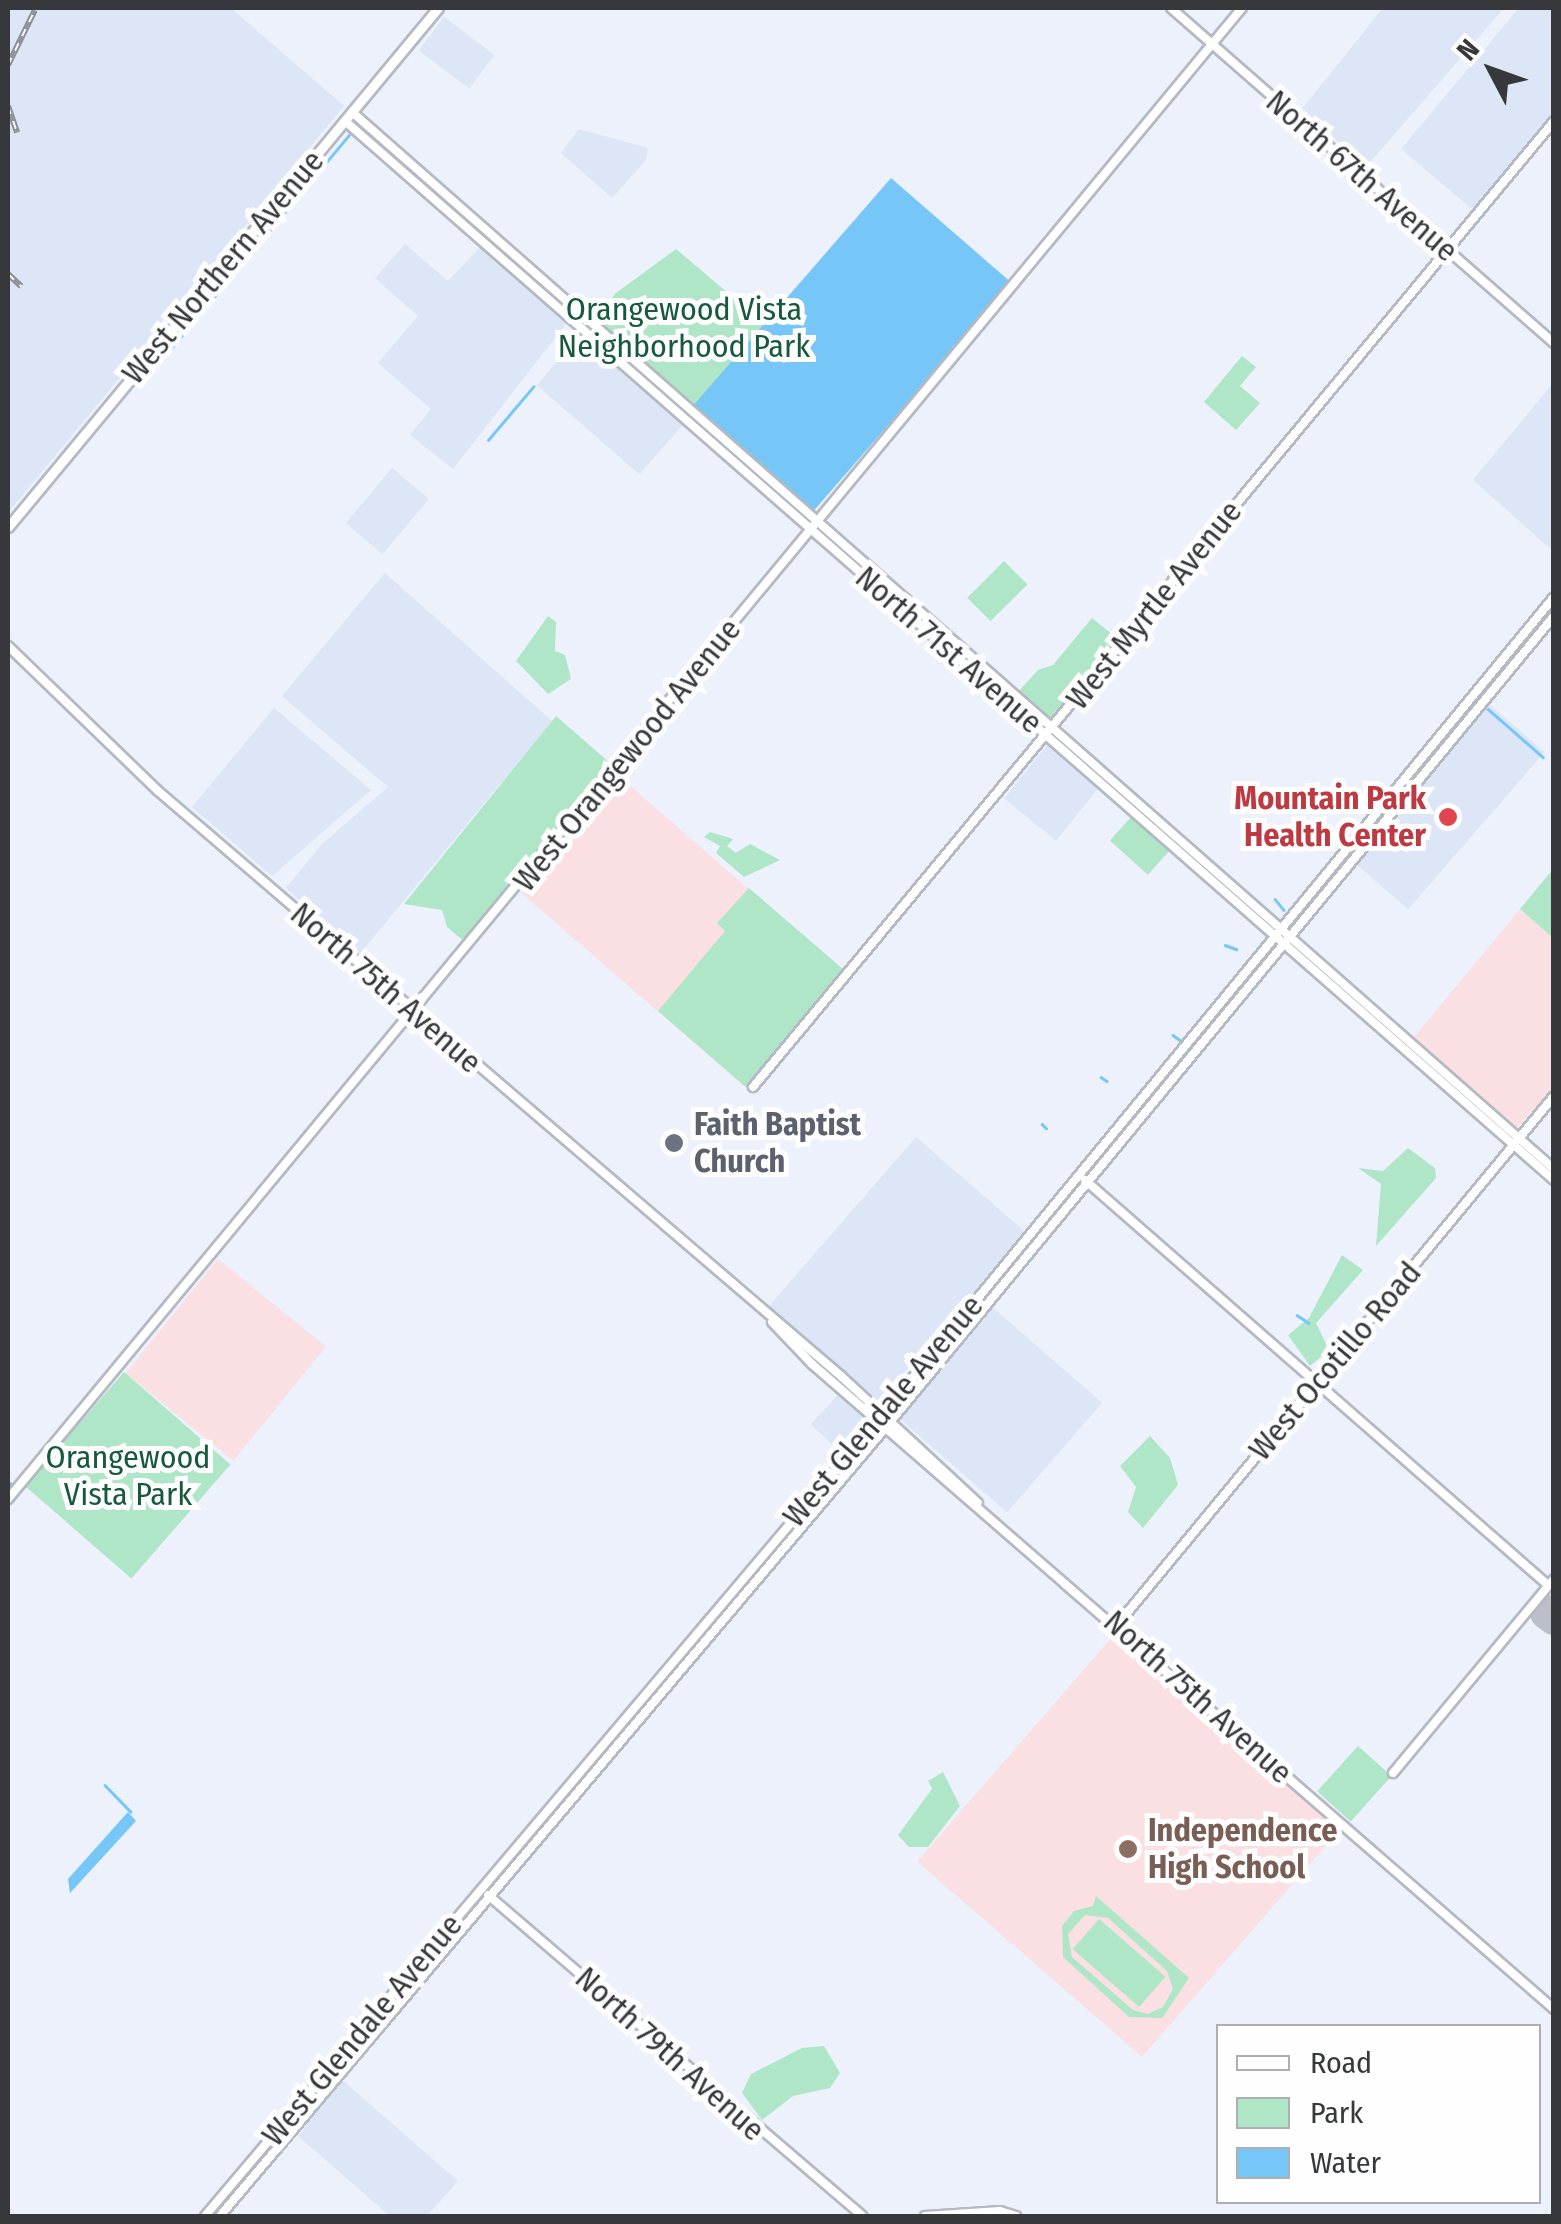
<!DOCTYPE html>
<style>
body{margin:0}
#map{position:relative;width:1561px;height:2224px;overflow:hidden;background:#ecf1fb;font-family:"Fira Sans Condensed",sans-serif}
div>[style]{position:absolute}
.built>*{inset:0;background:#dde6f6;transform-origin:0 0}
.education>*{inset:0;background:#fadfe3;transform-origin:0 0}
.green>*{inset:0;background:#afe6c7;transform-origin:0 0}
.water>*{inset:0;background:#76c7f8;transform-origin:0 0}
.stream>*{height:2.5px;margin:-1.25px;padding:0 1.25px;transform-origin:1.25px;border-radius:1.25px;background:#76c7f8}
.canal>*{height:5px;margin:-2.5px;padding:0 2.5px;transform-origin:2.5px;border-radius:2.5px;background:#76c7f8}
.runway>*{height:35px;margin:-17.5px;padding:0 17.5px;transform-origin:17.5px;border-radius:17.5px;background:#bbbfc7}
.roads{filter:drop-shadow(2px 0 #b4b9c2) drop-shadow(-2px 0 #b4b9c2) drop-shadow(0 2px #b4b9c2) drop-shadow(0 -2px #b4b9c2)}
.secondary>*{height:8px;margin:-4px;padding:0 4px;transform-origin:4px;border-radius:4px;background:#fff}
.primary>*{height:9px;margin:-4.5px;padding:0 4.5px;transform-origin:4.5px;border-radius:4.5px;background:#fff}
.rail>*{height:6px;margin-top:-3px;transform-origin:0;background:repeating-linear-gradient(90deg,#fefefe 0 8px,#8a8d93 0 16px);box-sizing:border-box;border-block:2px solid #8a8d93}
.dots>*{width:28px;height:28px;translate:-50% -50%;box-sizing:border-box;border:5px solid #fefefe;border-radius:50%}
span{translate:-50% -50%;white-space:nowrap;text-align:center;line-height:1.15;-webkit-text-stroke:10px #fefefe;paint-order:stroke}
.street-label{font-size:32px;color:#36383b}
.park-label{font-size:32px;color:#16593c}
.health-label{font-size:32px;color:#be3a42;font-weight:700}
.right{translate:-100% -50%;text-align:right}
.worship-label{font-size:32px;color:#5b616d;font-weight:700}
.left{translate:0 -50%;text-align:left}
.education-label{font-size:32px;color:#785e54;font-weight:700}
.frame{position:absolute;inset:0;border:10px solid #36383b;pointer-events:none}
.legend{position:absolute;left:1216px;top:2024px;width:325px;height:180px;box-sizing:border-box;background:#fefefe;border:2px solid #aeafb0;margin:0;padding:12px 18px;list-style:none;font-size:30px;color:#36383b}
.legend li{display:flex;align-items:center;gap:20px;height:50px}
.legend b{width:50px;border:2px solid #aeafb0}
.north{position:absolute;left:1441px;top:20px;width:100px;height:100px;-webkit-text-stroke:8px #fefefe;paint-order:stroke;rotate:311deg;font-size:28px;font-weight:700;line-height:40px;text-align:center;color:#36383b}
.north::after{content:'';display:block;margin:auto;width:35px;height:45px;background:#36383b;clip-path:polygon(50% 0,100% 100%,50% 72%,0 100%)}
</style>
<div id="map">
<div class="built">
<div style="clip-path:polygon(8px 8px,231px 8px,344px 106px,8px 513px)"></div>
<div style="clip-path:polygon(1383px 8px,1504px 8px,1366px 167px,1302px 109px)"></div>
<div style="clip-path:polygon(1519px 8px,1553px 8px,1553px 112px,1473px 210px,1401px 149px)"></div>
<div style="left:444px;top:17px;width:63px;height:42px;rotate:37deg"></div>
<div style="clip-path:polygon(579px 129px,648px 148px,646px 160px,612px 198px,561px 153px)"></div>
<div style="clip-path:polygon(405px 244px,448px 281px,482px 245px,569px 320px,453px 469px,410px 435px,431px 409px,378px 363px,418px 316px,375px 278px)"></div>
<div style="left:582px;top:333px;width:136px;height:69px;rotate:41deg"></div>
<div style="clip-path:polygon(1553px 383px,1553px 551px,1473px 480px)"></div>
<div style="left:392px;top:468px;width:48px;height:72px;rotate:40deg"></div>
<div style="clip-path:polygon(385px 573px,552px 721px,359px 955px,286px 888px,322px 844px,388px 787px,282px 696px)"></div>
<div style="left:1488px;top:703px;width:75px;height:208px;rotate:41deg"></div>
<div style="clip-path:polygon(274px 708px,371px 790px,272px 876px,192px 807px)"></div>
<div style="left:1048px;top:744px;width:67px;height:70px;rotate:39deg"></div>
<div style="left:916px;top:1137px;width:145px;height:226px;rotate:41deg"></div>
<div style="left:992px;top:1307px;width:146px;height:145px;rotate:41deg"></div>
<div style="left:838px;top:1395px;width:40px;height:40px;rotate:43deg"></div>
<div style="clip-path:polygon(341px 2079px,458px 2181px,427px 2216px,390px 2216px,298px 2136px)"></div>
</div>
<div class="education">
<div style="left:621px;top:778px;width:294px;height:152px;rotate:41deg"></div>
<div style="clip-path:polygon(1520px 909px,1553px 938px,1553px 1088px,1515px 1130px,1411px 1041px)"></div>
<div style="left:218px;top:1259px;width:139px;height:147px;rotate:39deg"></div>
<div style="left:1114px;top:1635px;width:298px;height:300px;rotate:41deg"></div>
</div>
<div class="green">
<div style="clip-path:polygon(676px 249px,767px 326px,694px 410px,594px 319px,616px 293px)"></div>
<div style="clip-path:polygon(1242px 356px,1256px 367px,1240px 386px,1260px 403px,1236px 430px,1204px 402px)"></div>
<div style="left:1004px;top:561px;width:33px;height:52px;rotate:45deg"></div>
<div style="clip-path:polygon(548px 616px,556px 622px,555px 651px,565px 655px,571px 679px,548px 694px,516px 661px)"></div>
<div style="clip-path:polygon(1092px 618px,1118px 639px,1049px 719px,1017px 693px,1038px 670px,1053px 665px)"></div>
<div style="clip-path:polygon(556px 716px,610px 763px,466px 943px,447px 927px,442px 910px,404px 904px)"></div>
<div style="left:1132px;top:816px;width:51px;height:33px;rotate:42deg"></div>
<div style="clip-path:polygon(710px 832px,733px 839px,727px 846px,736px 853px,750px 844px,780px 860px,744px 877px,716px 853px,720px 846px,704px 837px)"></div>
<div style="clip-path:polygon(1553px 869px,1553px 938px,1520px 909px)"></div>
<div style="clip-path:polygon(749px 888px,844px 970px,747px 1088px,658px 1011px,725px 931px,717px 923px)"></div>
<div style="clip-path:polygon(1408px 1148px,1435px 1168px,1436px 1178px,1376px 1246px,1381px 1184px,1358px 1168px,1383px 1171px)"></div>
<div style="clip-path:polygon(1342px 1255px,1363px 1270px,1316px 1323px,1329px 1350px,1310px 1366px,1288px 1335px,1309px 1318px)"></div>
<div style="left:124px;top:1372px;width:141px;height:151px;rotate:41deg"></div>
<div style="clip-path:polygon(1150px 1436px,1170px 1458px,1178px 1485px,1143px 1528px,1128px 1512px,1136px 1487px,1120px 1466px)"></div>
<div style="left:1358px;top:1746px;width:45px;height:61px;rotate:42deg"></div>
<div style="clip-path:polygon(943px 1772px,960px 1806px,928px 1847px,909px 1847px,898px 1835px,932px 1789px,928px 1781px)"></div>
<div style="clip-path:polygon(evenodd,1096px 1896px,1189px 1978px,1162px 2018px,1129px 2017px,1063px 1957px,1062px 1926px,1074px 1911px,1093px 1906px,1096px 1896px,1085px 1915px,1108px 1918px,1167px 1971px,1173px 1989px,1163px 2007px,1148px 2014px,1133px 2010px,1072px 1957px,1068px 1934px,1085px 1915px)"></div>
<div style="left:1099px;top:1919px;width:88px;height:40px;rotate:41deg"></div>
<div style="clip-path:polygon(824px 2046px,840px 2073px,830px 2088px,793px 2096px,762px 2120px,742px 2093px,751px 2074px,802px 2048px)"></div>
</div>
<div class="water">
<div style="left:891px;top:178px;width:160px;height:304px;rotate:41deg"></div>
<div style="clip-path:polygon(128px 1812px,136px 1821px,70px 1893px,68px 1879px)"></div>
</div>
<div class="stream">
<div style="left:169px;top:351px;width:281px;rotate:-50.2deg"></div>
<div style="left:488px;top:440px;width:70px;rotate:-49.7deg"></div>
<div style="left:1488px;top:709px;width:73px;rotate:41.1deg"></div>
<div style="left:1371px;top:786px;width:14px;rotate:51deg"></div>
<div style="left:1275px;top:899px;width:14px;rotate:51deg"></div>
<div style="left:1225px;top:945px;width:12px;rotate:20deg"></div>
<div style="left:1173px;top:1035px;width:9px;rotate:36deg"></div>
<div style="left:1101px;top:1077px;width:7px;rotate:34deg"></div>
<div style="left:1042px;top:1124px;width:6px;rotate:45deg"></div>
<div style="left:1297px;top:1315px;width:14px;rotate:34deg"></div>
<div style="left:105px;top:1785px;width:37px;rotate:46deg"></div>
</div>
<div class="canal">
<div style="left:8px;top:1489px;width:5px;rotate:-68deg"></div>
</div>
<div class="runway">
<div style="left:1547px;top:1612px;width:9px;rotate:36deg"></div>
</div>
<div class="roads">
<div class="secondary">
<div style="left:1171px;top:8px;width:509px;rotate:41.18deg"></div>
<div style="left:352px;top:112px;width:1601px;rotate:41.33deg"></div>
<div style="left:345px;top:121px;width:1607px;rotate:41.22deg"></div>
<div style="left:8px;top:646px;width:207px;rotate:44deg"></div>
<div style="left:157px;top:790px;width:902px;rotate:40.59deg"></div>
<div style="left:842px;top:1377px;width:185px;rotate:42.8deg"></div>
<div style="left:753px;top:1087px;width:1255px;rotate:-50.33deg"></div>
<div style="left:1085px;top:1180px;width:615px;rotate:41.18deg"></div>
<div style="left:772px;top:1322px;width:58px;rotate:46.4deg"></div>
<div style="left:812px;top:1364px;width:983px;rotate:41deg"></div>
<div style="left:8px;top:1499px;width:1935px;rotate:-50.39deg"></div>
<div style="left:1117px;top:1625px;width:686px;rotate:-50.44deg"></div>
<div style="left:1393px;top:1773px;width:252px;rotate:-50.3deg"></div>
<div style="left:488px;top:1895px;width:493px;rotate:40.6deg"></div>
<div style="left:205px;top:2216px;width:1033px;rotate:-49.79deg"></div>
<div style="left:872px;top:1427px;width:1074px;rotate:-50.59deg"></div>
<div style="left:220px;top:2216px;width:1025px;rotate:-49.83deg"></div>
<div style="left:881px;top:1433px;width:1058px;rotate:-50.52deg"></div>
<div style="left:925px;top:2216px;width:75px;rotate:-3.8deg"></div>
<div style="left:1000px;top:2211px;width:17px;rotate:17deg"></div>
</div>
<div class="primary">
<div style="left:8px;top:527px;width:674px;rotate:-50.36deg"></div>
</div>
</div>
<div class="rail">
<div style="left:8px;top:65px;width:61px;rotate:-63.9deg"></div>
<div style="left:8px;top:106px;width:28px;rotate:71deg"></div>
<div style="left:8px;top:274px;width:18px;rotate:43deg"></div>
</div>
<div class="dots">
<div style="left:1448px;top:817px;background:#e0444e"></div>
<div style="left:674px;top:1143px;background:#6b7280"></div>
<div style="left:1128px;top:1849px;background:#8d6e63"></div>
</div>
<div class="street-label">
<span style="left:1362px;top:176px;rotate:41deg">North 67th Avenue</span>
<span style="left:223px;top:267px;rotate:-50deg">West Northern Avenue</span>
<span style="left:1154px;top:605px;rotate:-51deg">West Myrtle Avenue</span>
<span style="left:949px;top:650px;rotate:41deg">North 71st Avenue</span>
<span style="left:627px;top:755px;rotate:-51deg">West Orangewood Avenue</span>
<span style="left:386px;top:988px;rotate:41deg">North 75th Avenue</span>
<span style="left:1335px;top:1361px;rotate:-50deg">West Ocotillo Road</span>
<span style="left:883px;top:1411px;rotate:-50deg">West Glendale Avenue</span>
<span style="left:1198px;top:1697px;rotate:42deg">North 75th Avenue</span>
<span style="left:362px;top:2030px;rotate:-50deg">West Glendale Avenue</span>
<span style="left:670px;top:2054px;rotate:42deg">North 79th Avenue</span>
</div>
<div class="park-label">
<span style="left:684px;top:328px">Orangewood Vista<br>Neighborhood Park</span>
<span style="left:128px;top:1476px">Orangewood<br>Vista Park</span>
</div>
<div class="health-label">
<span class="right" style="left:1426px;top:817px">Mountain Park<br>Health Center</span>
</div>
<div class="worship-label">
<span class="left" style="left:694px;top:1143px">Faith Baptist<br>Church</span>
</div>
<div class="education-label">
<span class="left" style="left:1148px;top:1849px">Independence<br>High School</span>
</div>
<div class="frame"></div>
<ul class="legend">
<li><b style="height:12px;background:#fff"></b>Road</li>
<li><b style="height:28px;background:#afe6c7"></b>Park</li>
<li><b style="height:28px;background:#76c7f8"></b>Water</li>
</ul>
<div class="north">N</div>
</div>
